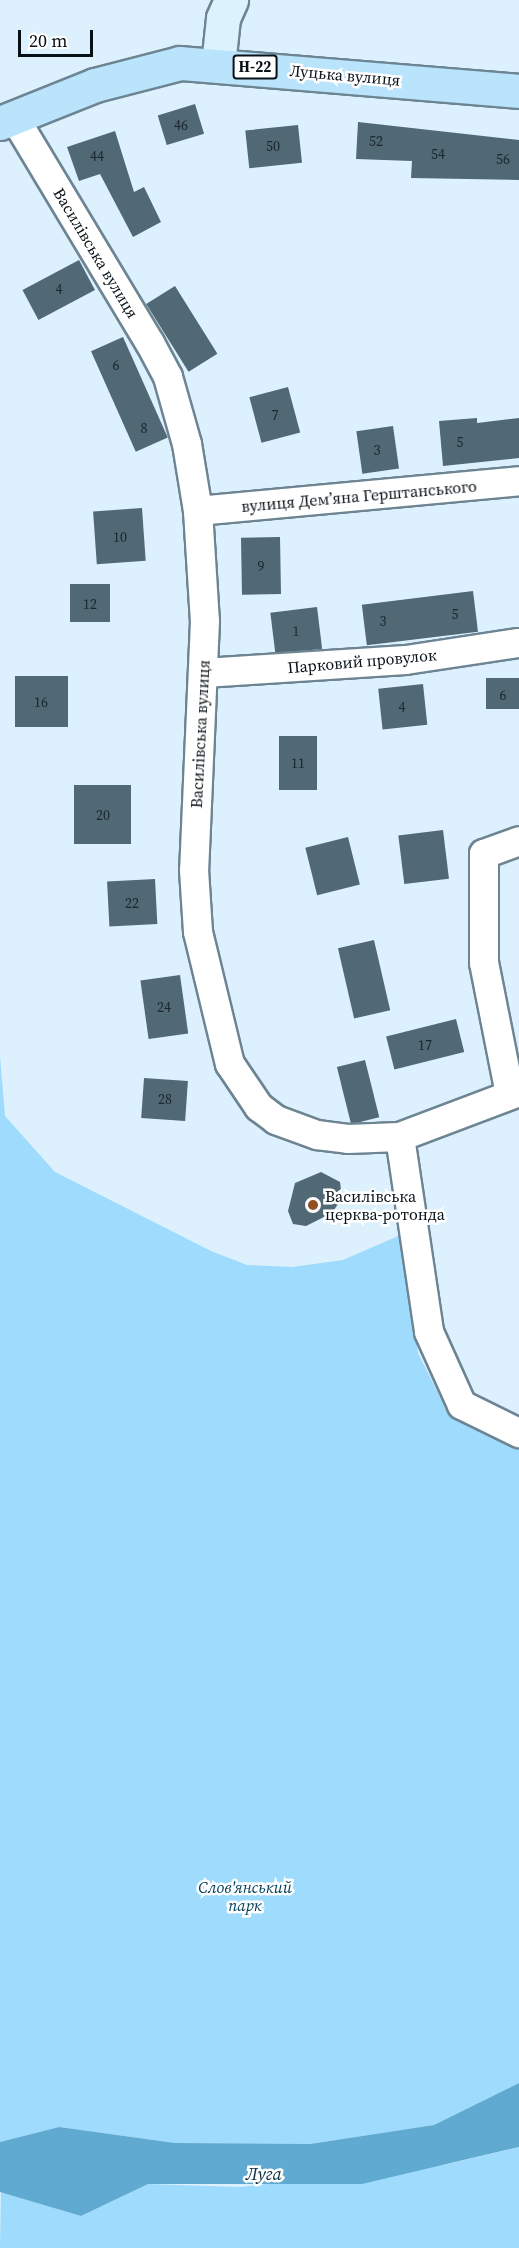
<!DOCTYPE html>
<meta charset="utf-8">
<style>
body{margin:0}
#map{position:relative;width:519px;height:2248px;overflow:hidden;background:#dcf1fd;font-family:"Source Serif 4",serif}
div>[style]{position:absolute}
.green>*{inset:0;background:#9edbfc}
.water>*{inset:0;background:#60a9d0}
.building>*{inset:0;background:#516875;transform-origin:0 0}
.roads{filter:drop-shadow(2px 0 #6d8593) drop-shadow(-2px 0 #6d8593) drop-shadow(0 2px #6d8593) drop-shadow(0 -2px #6d8593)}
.street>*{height:28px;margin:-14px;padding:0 14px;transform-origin:14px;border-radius:14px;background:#fff}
.secondary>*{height:33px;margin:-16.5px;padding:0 16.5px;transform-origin:16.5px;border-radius:16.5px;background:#dcf2fd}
.primary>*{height:33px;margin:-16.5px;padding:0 16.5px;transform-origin:16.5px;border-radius:16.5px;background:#bae4fb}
.dots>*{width:16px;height:16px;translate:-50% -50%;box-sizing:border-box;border:3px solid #fff;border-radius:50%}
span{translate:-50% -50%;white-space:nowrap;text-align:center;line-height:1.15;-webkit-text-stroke:5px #fff;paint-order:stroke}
.number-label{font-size:14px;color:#1a272e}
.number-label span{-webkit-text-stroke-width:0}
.shield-label span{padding:2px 4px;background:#fff;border:2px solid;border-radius:4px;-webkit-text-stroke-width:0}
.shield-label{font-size:15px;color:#081116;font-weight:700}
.street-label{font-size:16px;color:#081116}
.poi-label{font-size:16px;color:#081116}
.left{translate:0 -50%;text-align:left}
.park-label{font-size:16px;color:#00405a;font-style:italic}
.water-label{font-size:18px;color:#0f3141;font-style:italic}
.scale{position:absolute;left:18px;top:30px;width:75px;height:27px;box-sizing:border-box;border:3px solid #081116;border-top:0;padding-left:8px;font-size:18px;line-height:21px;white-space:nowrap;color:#081116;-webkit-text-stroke:4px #fff;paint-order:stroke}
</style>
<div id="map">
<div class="green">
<div style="clip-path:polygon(0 1056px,5px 1116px,55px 1172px,211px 1251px,247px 1265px,292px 1267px,343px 1260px,405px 1233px,418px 1353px,449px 1415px,519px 1450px,519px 2083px,434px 2125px,310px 2144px,175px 2143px,59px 2127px,0 2142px)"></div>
<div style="clip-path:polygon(519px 2147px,519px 2248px,0 2248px,1px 2192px,81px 2216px,148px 2184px,241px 2187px,448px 2164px)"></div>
</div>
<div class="water">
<div style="clip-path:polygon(519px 2083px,519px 2147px,362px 2184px,148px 2184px,81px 2216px,0 2192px,0 2142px,59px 2127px,175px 2143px,310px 2144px,434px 2125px)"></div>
</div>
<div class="building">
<div style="left:195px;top:104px;width:31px;height:39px;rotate:73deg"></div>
<div style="clip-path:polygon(358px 122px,519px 140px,519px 180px,411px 178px,412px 161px,356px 159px)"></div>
<div style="left:298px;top:125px;width:38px;height:53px;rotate:84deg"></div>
<div style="clip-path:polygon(115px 131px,134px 192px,144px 187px,161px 222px,133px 237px,100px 174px,79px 181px,67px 147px)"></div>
<div style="left:79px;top:260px;width:34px;height:64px;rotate:62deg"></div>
<div style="left:175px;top:286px;width:80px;height:34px;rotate:58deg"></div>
<div style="left:123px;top:337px;width:110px;height:35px;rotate:66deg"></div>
<div style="left:288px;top:387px;width:47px;height:40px;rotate:75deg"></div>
<div style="clip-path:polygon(477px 418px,477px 423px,519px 418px,519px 458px,443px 466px,439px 421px)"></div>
<div style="left:393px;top:426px;width:43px;height:37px;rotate:82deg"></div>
<div style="left:142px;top:508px;width:53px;height:49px;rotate:86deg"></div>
<div style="left:280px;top:537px;width:57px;height:39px;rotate:89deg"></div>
<div style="left:110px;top:584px;width:38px;height:40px;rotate:90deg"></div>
<div style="left:473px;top:591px;width:41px;height:112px;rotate:83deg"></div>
<div style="left:317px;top:607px;width:42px;height:47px;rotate:83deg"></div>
<div style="left:15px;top:676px;width:53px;height:51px"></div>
<div style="left:519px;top:678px;width:31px;height:33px;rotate:90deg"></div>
<div style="left:423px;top:684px;width:41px;height:45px;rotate:84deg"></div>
<div style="left:279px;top:736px;width:38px;height:54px"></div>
<div style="left:74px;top:785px;width:57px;height:59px"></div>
<div style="left:443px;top:830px;width:49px;height:45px;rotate:83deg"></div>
<div style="left:348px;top:837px;width:49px;height:44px;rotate:76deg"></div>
<div style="left:155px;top:879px;width:45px;height:48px;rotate:87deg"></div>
<div style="left:374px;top:940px;width:72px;height:37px;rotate:77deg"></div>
<div style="left:180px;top:975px;width:59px;height:40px;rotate:82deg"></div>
<div style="left:456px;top:1019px;width:34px;height:72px;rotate:76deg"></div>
<div style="left:365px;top:1060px;width:59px;height:29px;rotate:76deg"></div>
<div style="left:144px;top:1078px;width:44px;height:40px;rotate:4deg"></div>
<div style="clip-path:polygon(321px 1172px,340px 1182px,342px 1198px,332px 1213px,306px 1226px,293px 1224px,288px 1211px,295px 1183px)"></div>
</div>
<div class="roads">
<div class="street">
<div style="left:14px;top:117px;width:264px;rotate:59deg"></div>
<div style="left:150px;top:343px;width:38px;rotate:62deg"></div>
<div style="left:168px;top:377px;width:70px;rotate:74.2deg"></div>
<div style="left:187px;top:444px;width:68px;rotate:80.7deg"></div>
<div style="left:198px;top:511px;width:110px;rotate:86.4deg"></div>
<div style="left:205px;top:621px;width:249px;rotate:92.5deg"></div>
<div style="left:194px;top:870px;width:62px;rotate:86.3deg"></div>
<div style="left:198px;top:932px;width:136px;rotate:76.4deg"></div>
<div style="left:230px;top:1064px;width:52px;rotate:56deg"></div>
<div style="left:259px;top:1107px;width:21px;rotate:37deg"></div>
<div style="left:276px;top:1120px;width:44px;rotate:20.1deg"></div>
<div style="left:317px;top:1135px;width:31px;rotate:7deg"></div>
<div style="left:348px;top:1139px;width:52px;rotate:-2.2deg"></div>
<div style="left:400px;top:1137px;width:127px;rotate:-20.7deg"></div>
<div style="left:198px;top:511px;width:322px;rotate:-5.3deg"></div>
<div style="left:204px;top:673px;width:202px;rotate:-3.7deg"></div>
<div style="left:406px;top:660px;width:114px;rotate:-8.6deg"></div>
<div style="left:510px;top:1094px;width:134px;rotate:-101.2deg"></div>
<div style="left:484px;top:963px;width:109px;rotate:-90deg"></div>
<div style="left:484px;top:854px;width:37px;rotate:-20deg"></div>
<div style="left:400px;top:1137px;width:197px;rotate:81.5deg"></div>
<div style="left:429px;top:1332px;width:80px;rotate:65.7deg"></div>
<div style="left:462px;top:1405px;width:64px;rotate:26.2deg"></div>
</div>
<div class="secondary">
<div style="left:218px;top:65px;width:47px;rotate:-83.9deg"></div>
<div style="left:223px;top:18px;width:20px;rotate:-66deg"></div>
</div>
<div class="primary">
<div style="left:0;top:123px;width:102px;rotate:-21.8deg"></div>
<div style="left:95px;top:85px;width:88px;rotate:-14.5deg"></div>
<div style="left:180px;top:63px;width:340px;rotate:4.7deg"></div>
</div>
</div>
<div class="dots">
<div style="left:313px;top:1205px;background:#924f1f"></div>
</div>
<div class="number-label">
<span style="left:181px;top:125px">46</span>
<span style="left:376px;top:141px">52</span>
<span style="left:273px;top:146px">50</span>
<span style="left:438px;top:154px">54</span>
<span style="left:97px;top:156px">44</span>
<span style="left:503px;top:159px">56</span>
<span style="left:59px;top:289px">4</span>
<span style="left:116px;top:365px">6</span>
<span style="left:275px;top:415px">7</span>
<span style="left:144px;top:428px">8</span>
<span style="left:460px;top:442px">5</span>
<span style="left:377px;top:450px">3</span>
<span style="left:120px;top:537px">10</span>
<span style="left:261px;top:566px">9</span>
<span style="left:90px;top:604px">12</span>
<span style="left:455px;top:614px">5</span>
<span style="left:383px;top:621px">3</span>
<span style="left:296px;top:631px">1</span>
<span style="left:503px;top:695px">6</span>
<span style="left:41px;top:702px">16</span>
<span style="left:402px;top:707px">4</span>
<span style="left:298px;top:763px">11</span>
<span style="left:103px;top:815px">20</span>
<span style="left:132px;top:903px">22</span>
<span style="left:164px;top:1007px">24</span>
<span style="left:425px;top:1045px">17</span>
<span style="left:165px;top:1099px">28</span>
</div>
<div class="shield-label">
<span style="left:255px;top:67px">Н-22</span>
</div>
<div class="street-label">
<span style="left:345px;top:75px;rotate:5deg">Луцька вулиця</span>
<span style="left:96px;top:253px;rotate:59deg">Василівська вулиця</span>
<span style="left:359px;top:496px;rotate:-5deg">вулиця Демʼяна Герштанського</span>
<span style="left:362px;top:661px;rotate:-5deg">Парковий провулок</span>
<span style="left:200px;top:734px;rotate:-87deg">Василівська вулиця</span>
</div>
<div class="poi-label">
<span class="left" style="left:325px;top:1205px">Василівська<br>церква-ротонда</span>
</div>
<div class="park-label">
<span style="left:245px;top:1896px">Слов'янський<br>парк</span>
</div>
<div class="water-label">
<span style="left:264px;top:2174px">Луга</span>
</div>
<div class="scale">20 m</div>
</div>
